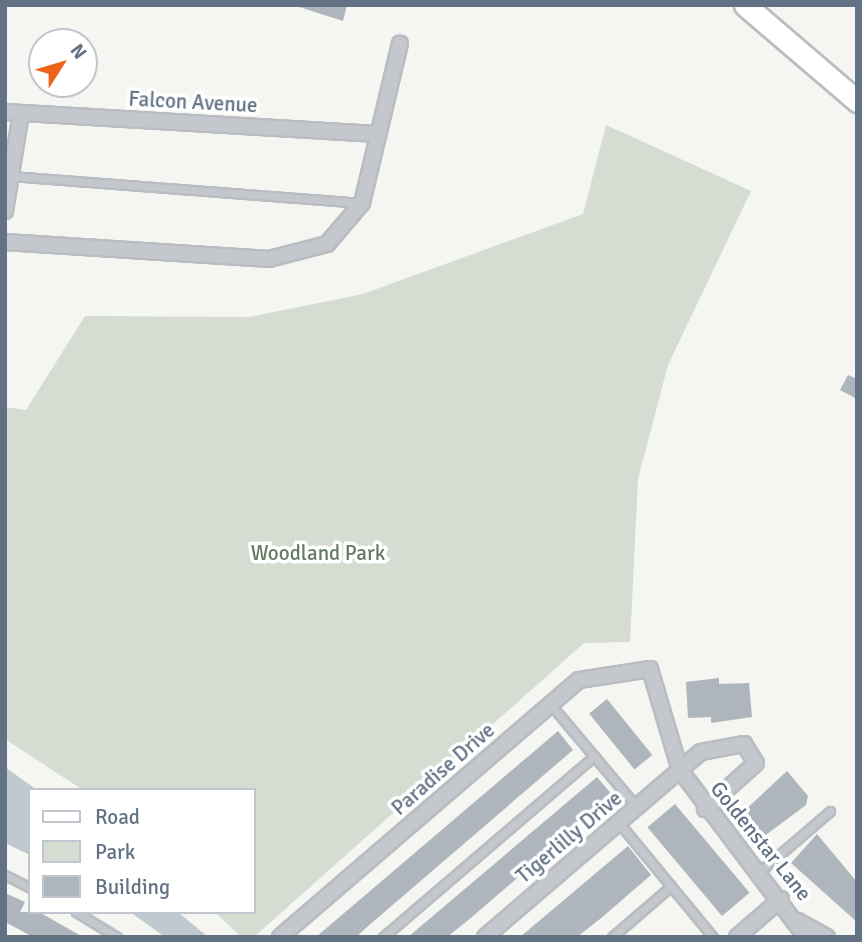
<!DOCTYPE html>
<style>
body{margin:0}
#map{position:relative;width:862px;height:942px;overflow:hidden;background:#f5f5f1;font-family:Signika,sans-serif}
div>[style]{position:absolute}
.green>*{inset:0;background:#d5ddd2}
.water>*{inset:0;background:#c0c9cf}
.building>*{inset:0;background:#afb5bc;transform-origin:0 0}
.roads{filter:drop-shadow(2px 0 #b9bcc1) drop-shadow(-2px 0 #b9bcc1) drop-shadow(0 2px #b9bcc1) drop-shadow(0 -2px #b9bcc1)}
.lane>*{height:7px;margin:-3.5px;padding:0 3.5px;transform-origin:3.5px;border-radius:3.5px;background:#c4c7cb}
.street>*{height:14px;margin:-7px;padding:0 7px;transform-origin:7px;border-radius:7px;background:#c4c7cb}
.secondary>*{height:21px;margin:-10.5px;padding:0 10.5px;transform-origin:10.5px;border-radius:10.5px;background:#fff}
span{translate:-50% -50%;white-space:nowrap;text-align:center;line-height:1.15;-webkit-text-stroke:7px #fff;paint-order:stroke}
.street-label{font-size:21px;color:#627184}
.park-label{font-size:21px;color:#647b61}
.frame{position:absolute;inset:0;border:7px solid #627184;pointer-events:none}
.legend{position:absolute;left:28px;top:788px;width:228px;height:126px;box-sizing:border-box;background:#fff;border:2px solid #c0c6ce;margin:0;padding:9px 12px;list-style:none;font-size:21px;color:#627184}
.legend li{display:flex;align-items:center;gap:14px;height:35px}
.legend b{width:35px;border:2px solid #c0c6ce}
.north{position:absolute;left:28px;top:28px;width:70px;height:70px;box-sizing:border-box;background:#fff;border:2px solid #c0c6ce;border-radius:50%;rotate:53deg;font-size:19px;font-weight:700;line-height:28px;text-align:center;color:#627184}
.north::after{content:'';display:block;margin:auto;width:24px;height:32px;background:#ee6319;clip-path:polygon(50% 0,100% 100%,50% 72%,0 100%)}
</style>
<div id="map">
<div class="green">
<div style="clip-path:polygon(606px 125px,751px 191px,668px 365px,638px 479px,630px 642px,584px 643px,254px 937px,241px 937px,215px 912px,254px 912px,254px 790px,83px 790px,5px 739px,5px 407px,26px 410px,85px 316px,249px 317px,363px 294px,583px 214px)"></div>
</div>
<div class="water">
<div style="clip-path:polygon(5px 767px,37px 790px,30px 790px,30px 855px,5px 843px)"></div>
<div style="clip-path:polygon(130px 912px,178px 912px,208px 937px,165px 937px)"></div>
</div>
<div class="building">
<div style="clip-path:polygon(293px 5px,347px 5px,343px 21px)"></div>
<div style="clip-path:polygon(848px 375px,857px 379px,857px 399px,840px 390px)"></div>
<div style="clip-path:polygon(719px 678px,719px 684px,749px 683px,752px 717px,711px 723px,711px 717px,688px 718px,686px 682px)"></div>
<div style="left:607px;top:699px;width:72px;height:23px;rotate:51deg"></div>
<div style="clip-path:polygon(558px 731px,573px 750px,367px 927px,356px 937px,316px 937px)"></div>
<div style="clip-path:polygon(787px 771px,808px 796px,806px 805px,763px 837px,743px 812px)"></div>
<div style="clip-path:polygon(597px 777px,613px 796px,466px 922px,447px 937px,408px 937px)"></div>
<div style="left:675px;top:804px;width:116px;height:36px;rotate:50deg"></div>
<div style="clip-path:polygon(817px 834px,857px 882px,857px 922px,791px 863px)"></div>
<div style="clip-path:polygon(628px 846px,651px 875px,600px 919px,577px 937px,520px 937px)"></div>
<div style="clip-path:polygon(5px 893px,25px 902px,20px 912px,39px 912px,83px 937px,33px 937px,5px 922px)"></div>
</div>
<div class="roads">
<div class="lane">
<div style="left:11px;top:176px;width:352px;rotate:4.4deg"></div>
<div style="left:551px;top:705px;width:133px;rotate:49.9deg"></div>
<div style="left:619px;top:823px;width:148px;rotate:50.5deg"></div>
<div style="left:758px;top:873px;width:95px;rotate:-40.7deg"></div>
<div style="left:5px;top:875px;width:28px;rotate:27deg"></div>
<div style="left:76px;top:912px;width:48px;rotate:31.4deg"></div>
<div style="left:383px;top:937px;width:278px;rotate:-40.6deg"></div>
<div style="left:612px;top:937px;width:78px;rotate:-40.8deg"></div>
</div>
<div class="street">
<div style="left:5px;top:112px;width:374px;rotate:3.4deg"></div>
<div style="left:5px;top:211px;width:99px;rotate:-80.7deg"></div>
<div style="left:5px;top:242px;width:265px;rotate:3.7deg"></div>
<div style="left:269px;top:259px;width:60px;rotate:-14.5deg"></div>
<div style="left:327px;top:244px;width:54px;rotate:-49.5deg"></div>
<div style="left:362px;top:203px;width:164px;rotate:-76.6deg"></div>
<div style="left:798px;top:921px;width:33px;rotate:29deg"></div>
<div style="left:280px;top:937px;width:394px;rotate:-40.7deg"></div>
<div style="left:579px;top:680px;width:72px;rotate:-8.8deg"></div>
<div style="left:650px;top:669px;width:105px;rotate:73.5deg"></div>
<div style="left:680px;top:770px;width:209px;rotate:53deg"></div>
<div style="left:485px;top:937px;width:284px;rotate:-40.6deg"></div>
<div style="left:701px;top:752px;width:44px;rotate:-10.5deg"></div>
<div style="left:744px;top:744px;width:22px;rotate:58deg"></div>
<div style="left:756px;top:763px;width:69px;rotate:138deg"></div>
<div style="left:737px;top:937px;width:58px;rotate:-40.8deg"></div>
</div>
<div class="secondary">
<div style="left:745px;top:5px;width:148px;rotate:40.6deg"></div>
</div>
</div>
<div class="street-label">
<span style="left:193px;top:102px;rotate:3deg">Falcon Avenue</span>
<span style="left:443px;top:769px;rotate:-41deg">Paradise Drive</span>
<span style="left:569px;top:837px;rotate:-40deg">Tigerlilly Drive</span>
<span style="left:761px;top:841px;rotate:51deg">Goldenstar Lane</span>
</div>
<div class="park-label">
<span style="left:318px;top:553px">Woodland Park</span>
</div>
<div class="frame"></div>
<ul class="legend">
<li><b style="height:9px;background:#fff"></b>Road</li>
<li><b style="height:19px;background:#d5ddd2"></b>Park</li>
<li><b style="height:19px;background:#afb5bc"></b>Building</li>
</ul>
<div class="north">N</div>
</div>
